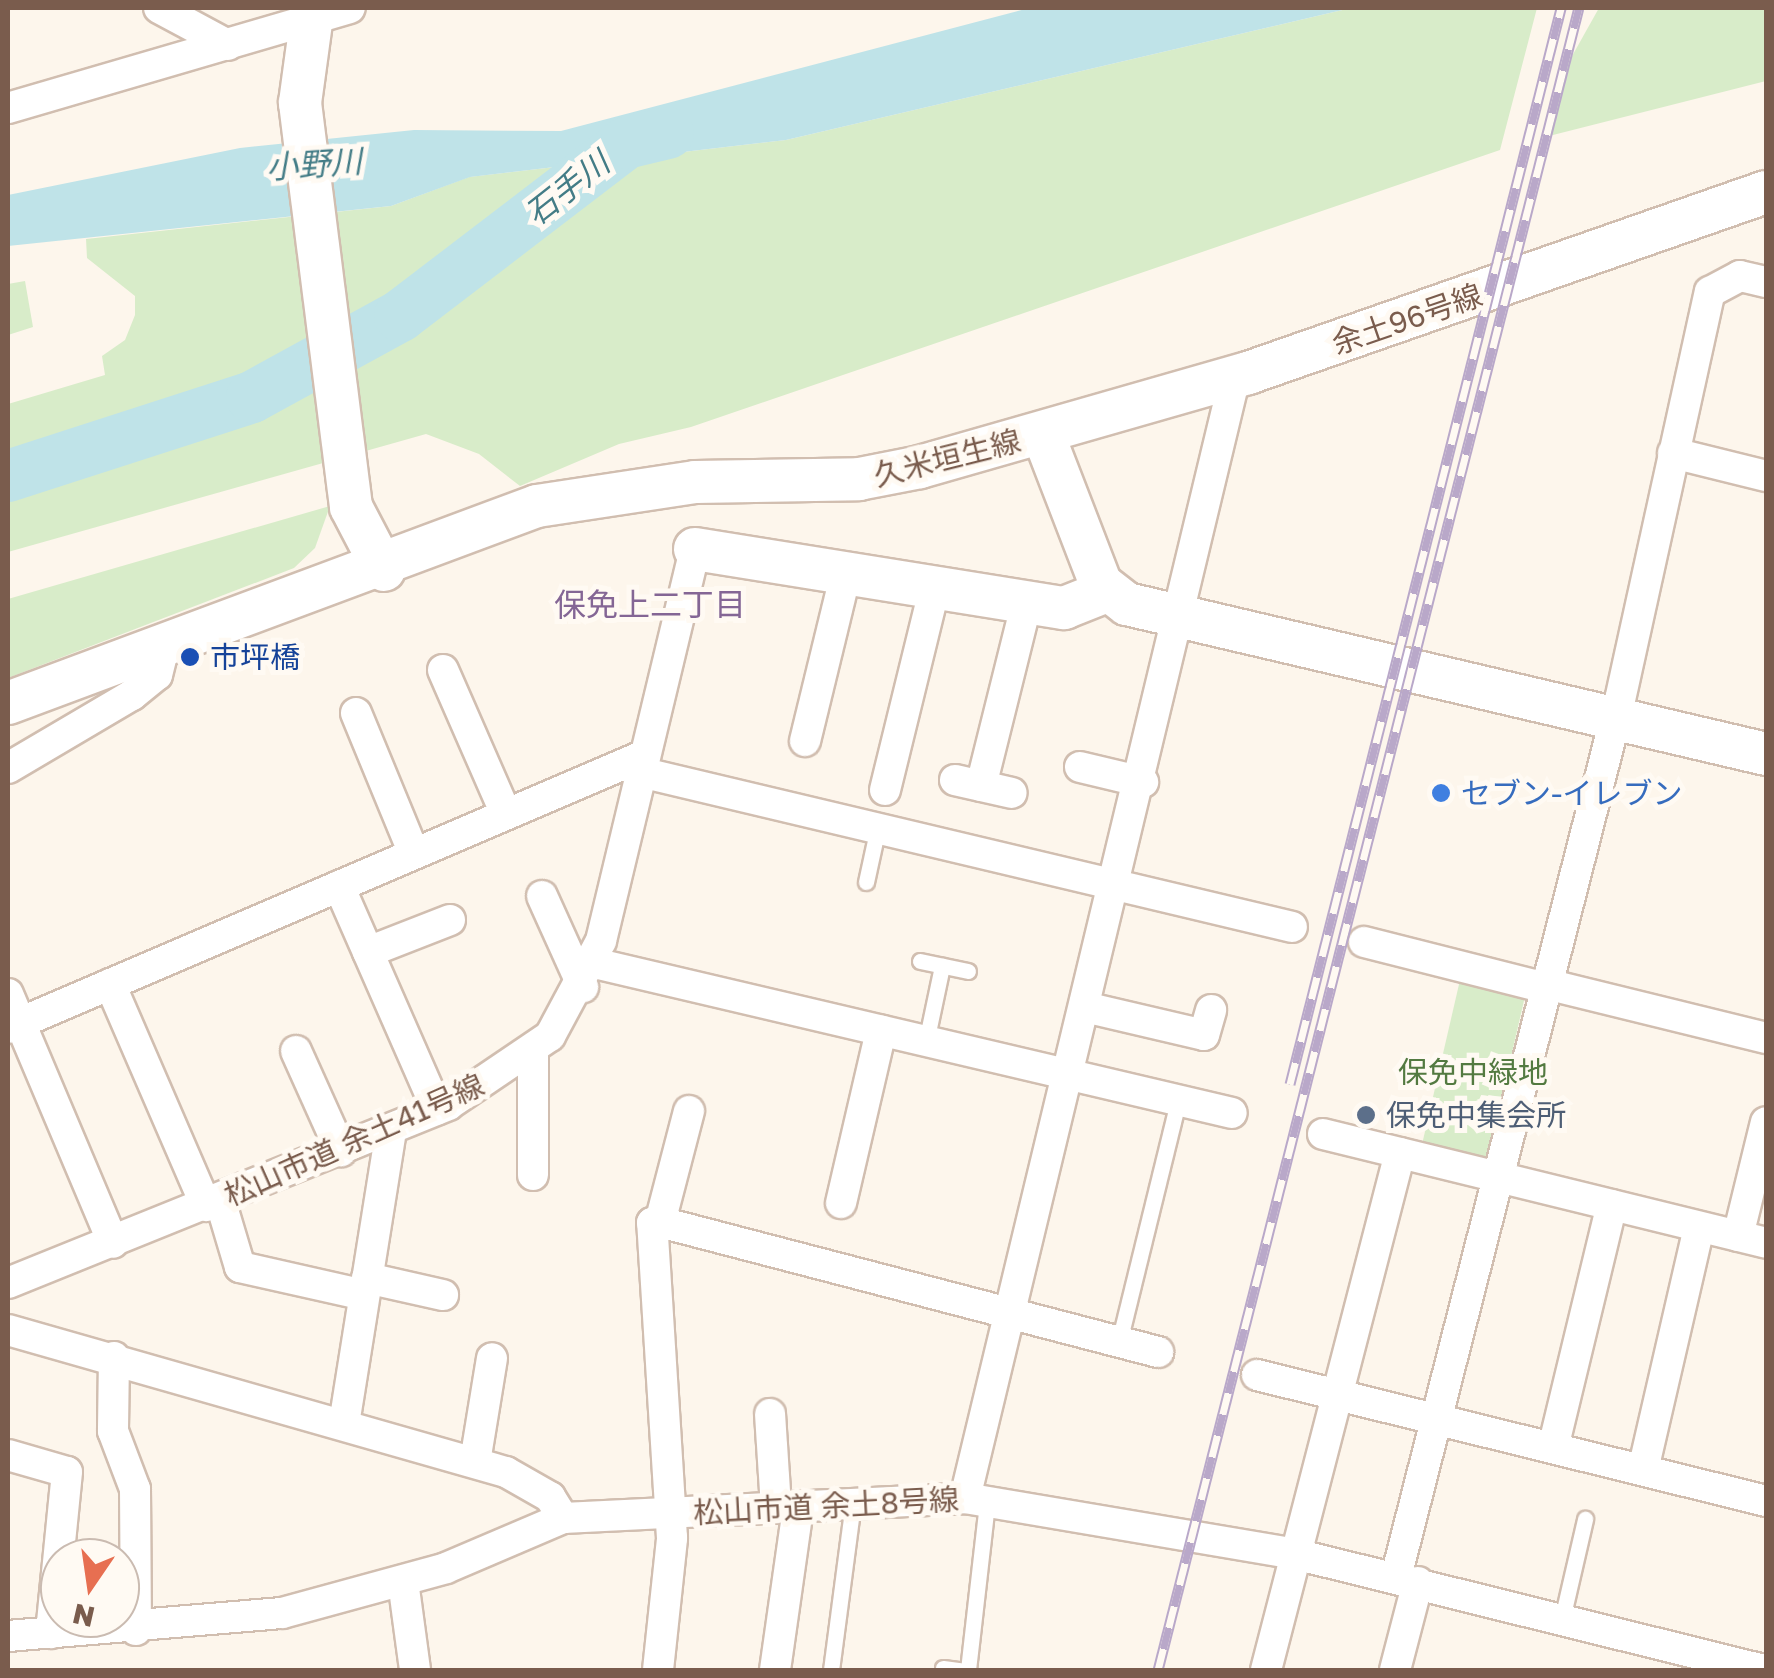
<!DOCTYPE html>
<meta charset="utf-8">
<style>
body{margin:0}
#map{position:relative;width:1774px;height:1678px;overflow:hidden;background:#fdf6ec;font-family:"Golos Text","Noto Sans JP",sans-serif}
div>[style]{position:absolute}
.green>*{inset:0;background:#d8ecc9;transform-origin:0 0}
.water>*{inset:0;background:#bfe3e8}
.river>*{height:52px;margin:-26px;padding:0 26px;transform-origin:26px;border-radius:26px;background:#bfe3e8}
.roads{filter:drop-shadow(2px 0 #d1beb0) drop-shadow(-2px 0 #d1beb0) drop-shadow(0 2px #d1beb0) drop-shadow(0 -2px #d1beb0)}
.lane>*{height:15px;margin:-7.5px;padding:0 7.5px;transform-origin:7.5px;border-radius:7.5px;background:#fff}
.street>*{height:30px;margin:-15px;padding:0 15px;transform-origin:15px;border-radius:15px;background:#fff}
.secondary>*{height:42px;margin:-21px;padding:0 21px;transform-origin:21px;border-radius:21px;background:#fff}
.rail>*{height:11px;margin-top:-5.5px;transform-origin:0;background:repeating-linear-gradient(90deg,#fffaf3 0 22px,#b9a8c9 0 44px);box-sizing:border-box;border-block:2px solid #b9a8c9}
.dots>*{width:28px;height:28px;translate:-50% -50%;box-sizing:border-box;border:5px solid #fffaf3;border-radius:50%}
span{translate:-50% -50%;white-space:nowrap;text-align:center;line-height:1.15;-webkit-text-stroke:10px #fffaf3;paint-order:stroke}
.street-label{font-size:30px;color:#7a5c4d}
.transit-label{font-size:30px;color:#164399}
.left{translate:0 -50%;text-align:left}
.shop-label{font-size:30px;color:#366cbe}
.park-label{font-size:30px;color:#537a41}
.service-label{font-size:30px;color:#4e5e75}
.water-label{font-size:32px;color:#437c86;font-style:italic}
.neighbourhood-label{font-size:32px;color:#846695}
.frame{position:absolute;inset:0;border:10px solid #7a5c4d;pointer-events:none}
.north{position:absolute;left:40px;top:1538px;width:100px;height:100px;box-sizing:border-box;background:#fffaf3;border:2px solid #cabbb1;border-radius:50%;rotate:193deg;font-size:28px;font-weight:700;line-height:40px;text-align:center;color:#7a5c4d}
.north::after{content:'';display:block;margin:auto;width:35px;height:45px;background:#e76f51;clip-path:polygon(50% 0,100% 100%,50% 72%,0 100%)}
</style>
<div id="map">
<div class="green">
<div style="clip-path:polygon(1351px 8px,1537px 8px,1500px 150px,691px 427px,619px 444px,520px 486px,479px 454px,426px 434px,8px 552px,8px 404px,105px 375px,102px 356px,125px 340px,135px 315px,135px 296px,87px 258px,86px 239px,391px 206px,469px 177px,786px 140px)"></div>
<div style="clip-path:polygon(1599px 8px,1766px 8px,1766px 81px,1549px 136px,1567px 65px)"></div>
<div style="clip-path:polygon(25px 281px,33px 327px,8px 335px,8px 284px)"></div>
<div style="clip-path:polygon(330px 506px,315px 548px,294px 568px,8px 678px,8px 599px)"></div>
<div style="left:1460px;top:980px;width:67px;height:174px;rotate:13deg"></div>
</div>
<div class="water">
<div style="clip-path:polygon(1029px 8px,1351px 8px,786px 140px,470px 177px,391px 206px,8px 246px,8px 195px,240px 148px,414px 130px,561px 131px)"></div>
</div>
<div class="river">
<div style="left:8px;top:476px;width:256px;rotate:-17.9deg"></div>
<div style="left:252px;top:397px;width:169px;rotate:-28.7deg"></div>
<div style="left:400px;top:316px;width:285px;rotate:-37.4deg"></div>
<div style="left:626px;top:143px;width:43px;rotate:-13.4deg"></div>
</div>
<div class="roads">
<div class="lane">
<div style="left:866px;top:882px;width:56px;rotate:-77.7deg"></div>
<div style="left:920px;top:961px;width:49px;rotate:11.8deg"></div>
<div style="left:926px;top:1042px;width:78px;rotate:-78.1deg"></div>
<div style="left:1119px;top:1342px;width:248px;rotate:-76.2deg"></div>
<div style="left:1562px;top:1619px;width:103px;rotate:-77deg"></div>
<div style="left:943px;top:1668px;width:17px;rotate:7deg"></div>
<div style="left:831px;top:1670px;width:167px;rotate:-82.5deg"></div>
<div style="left:968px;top:1670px;width:169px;rotate:-83.5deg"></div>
</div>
<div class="street">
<div style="left:159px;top:8px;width:78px;rotate:28.2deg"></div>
<div style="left:8px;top:108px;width:356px;rotate:-16.3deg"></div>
<div style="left:1673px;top:453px;width:96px;rotate:13.9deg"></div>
<div style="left:443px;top:670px;width:157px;rotate:66.4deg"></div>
<div style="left:356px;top:713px;width:152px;rotate:67.6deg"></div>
<div style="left:805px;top:741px;width:173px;rotate:-76.3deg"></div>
<div style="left:1080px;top:767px;width:65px;rotate:13.4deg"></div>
<div style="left:8px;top:768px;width:144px;rotate:-30.5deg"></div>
<div style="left:132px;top:695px;width:32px;rotate:-39deg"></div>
<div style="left:157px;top:675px;width:29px;rotate:-76deg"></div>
<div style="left:640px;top:772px;width:670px;rotate:13.37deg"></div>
<div style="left:955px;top:780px;width:58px;rotate:12.8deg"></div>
<div style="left:981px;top:786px;width:191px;rotate:-76deg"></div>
<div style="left:885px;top:790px;width:209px;rotate:-76.2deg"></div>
<div style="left:339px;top:886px;width:244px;rotate:66.3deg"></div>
<div style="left:542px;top:896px;width:100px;rotate:65.7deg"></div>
<div style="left:1364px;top:942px;width:184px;rotate:14.2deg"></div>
<div style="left:368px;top:952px;width:88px;rotate:-21.3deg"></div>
<div style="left:594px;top:963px;width:655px;rotate:13.23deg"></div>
<div style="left:1542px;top:983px;width:231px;rotate:13.8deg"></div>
<div style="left:110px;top:984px;width:242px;rotate:66.6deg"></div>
<div style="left:8px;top:994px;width:270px;rotate:67.1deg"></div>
<div style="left:1085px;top:1007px;width:122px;rotate:13.2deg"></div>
<div style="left:1204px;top:1035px;width:26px;rotate:-74deg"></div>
<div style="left:8px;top:1028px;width:693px;rotate:-23.2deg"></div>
<div style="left:296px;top:1051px;width:110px;rotate:65.8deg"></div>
<div style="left:689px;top:1111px;width:115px;rotate:104.6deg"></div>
<div style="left:660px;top:1222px;width:515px;rotate:14.63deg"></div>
<div style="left:1323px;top:1134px;width:456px;rotate:13.8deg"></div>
<div style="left:533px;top:1175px;width:125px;rotate:-90deg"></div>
<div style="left:220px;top:1200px;width:70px;rotate:73.4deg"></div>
<div style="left:240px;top:1267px;width:127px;rotate:12.7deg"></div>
<div style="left:841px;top:1203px;width:177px;rotate:-76.9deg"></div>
<div style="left:1738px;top:1236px;width:117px;rotate:-76.2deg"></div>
<div style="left:367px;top:1278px;width:78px;rotate:12.6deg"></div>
<div style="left:8px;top:1283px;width:475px;rotate:-22deg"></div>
<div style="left:448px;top:1105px;width:123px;rotate:-34.1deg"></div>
<div style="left:550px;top:1036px;width:108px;rotate:-61.8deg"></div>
<div style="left:601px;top:941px;width:403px;rotate:-76.5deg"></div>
<div style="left:8px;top:1330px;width:518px;rotate:15.92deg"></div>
<div style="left:506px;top:1472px;width:51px;rotate:29.6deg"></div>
<div style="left:550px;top:1497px;width:25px;rotate:58deg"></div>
<div style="left:114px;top:1357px;width:74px;rotate:90.8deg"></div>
<div style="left:113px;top:1431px;width:62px;rotate:69.2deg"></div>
<div style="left:135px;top:1489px;width:141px;rotate:89.6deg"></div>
<div style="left:1257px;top:1375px;width:524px;rotate:13.9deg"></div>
<div style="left:770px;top:1414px;width:94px;rotate:86.3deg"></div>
<div style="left:344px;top:1424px;width:298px;rotate:-80.9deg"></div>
<div style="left:1553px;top:1448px;width:250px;rotate:-76.4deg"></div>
<div style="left:8px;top:1455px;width:61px;rotate:16.1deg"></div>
<div style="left:67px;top:1472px;width:162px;rotate:95.7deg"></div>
<div style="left:475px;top:1462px;width:105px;rotate:-80.7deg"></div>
<div style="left:1643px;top:1470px;width:249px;rotate:-77deg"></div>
<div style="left:965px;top:1498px;width:1145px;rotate:-76.46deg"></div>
<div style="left:1233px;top:385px;width:19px;rotate:-39deg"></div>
<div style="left:1396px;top:1577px;width:905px;rotate:-75.67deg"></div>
<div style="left:1620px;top:700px;width:418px;rotate:-77.6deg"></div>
<div style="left:1710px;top:292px;width:34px;rotate:-28deg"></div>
<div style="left:1740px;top:276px;width:27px;rotate:13deg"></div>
<div style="left:403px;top:1581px;width:90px;rotate:82.3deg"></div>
<div style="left:8px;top:1636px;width:275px;rotate:-4.8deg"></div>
<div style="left:282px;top:1613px;width:170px;rotate:-15.3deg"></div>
<div style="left:446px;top:1568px;width:127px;rotate:-23.1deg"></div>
<div style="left:563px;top:1518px;width:402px;rotate:-2.8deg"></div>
<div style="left:965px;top:1498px;width:335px;rotate:9.6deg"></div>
<div style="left:1295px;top:1554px;width:483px;rotate:13.9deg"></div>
<div style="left:658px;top:1670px;width:133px;rotate:-83.9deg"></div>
<div style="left:672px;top:1538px;width:316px;rotate:-93.6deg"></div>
<div style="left:652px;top:1223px;width:8px;rotate:-7deg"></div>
<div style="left:775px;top:1670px;width:164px;rotate:-81.9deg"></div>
<div style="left:1266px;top:1670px;width:534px;rotate:-75.47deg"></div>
<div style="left:1395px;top:1670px;width:91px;rotate:-75.4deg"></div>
</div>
<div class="secondary">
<div style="left:313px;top:8px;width:96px;rotate:97.8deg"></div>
<div style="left:300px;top:103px;width:407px;rotate:82.8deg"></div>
<div style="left:351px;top:507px;width:71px;rotate:62.4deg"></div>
<div style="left:1043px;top:434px;width:161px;rotate:68.9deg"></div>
<div style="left:1101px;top:584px;width:33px;rotate:38deg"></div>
<div style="left:1127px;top:604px;width:656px;rotate:13.21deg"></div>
<div style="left:695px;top:549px;width:374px;rotate:9.1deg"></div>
<div style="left:1064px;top:608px;width:46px;rotate:-21.6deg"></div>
<div style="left:8px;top:703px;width:564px;rotate:-20.43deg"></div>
<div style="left:537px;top:506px;width:160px;rotate:-8.6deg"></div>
<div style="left:695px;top:482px;width:164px;rotate:-1deg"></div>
<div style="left:859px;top:479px;width:62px;rotate:-11.1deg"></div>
<div style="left:920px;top:467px;width:341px;rotate:-16deg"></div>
<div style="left:1248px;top:373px;width:549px;rotate:-19.26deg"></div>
</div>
</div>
<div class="rail">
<div style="left:1290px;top:1084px;width:1110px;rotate:-75.86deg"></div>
<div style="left:1158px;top:1670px;width:1714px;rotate:-75.79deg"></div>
</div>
<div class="dots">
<div style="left:190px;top:657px;background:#1a4fb4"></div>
<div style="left:1441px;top:793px;background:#3f7fe0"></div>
<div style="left:1366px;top:1115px;background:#5c6f8a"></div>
</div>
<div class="street-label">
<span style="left:1407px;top:319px;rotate:-19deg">余土96号線</span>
<span style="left:947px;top:458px;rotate:-14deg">久米垣生線</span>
<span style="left:354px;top:1140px;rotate:-24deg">松山市道 余土41号線</span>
<span style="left:826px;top:1506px;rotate:-3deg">松山市道 余土8号線</span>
</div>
<div class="transit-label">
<span class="left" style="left:210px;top:657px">市坪橋</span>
</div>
<div class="shop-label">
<span class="left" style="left:1461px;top:793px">セブン-イレブン</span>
</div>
<div class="park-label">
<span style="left:1473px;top:1072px">保免中緑地</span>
</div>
<div class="service-label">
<span class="left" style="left:1386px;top:1115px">保免中集会所</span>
</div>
<div class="water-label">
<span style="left:314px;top:164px;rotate:-4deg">小野川</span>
<span style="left:567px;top:188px;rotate:-38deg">石手川</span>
</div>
<div class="neighbourhood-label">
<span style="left:650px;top:604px">保免上二丁目</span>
</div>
<div class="frame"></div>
<div class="north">N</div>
</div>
